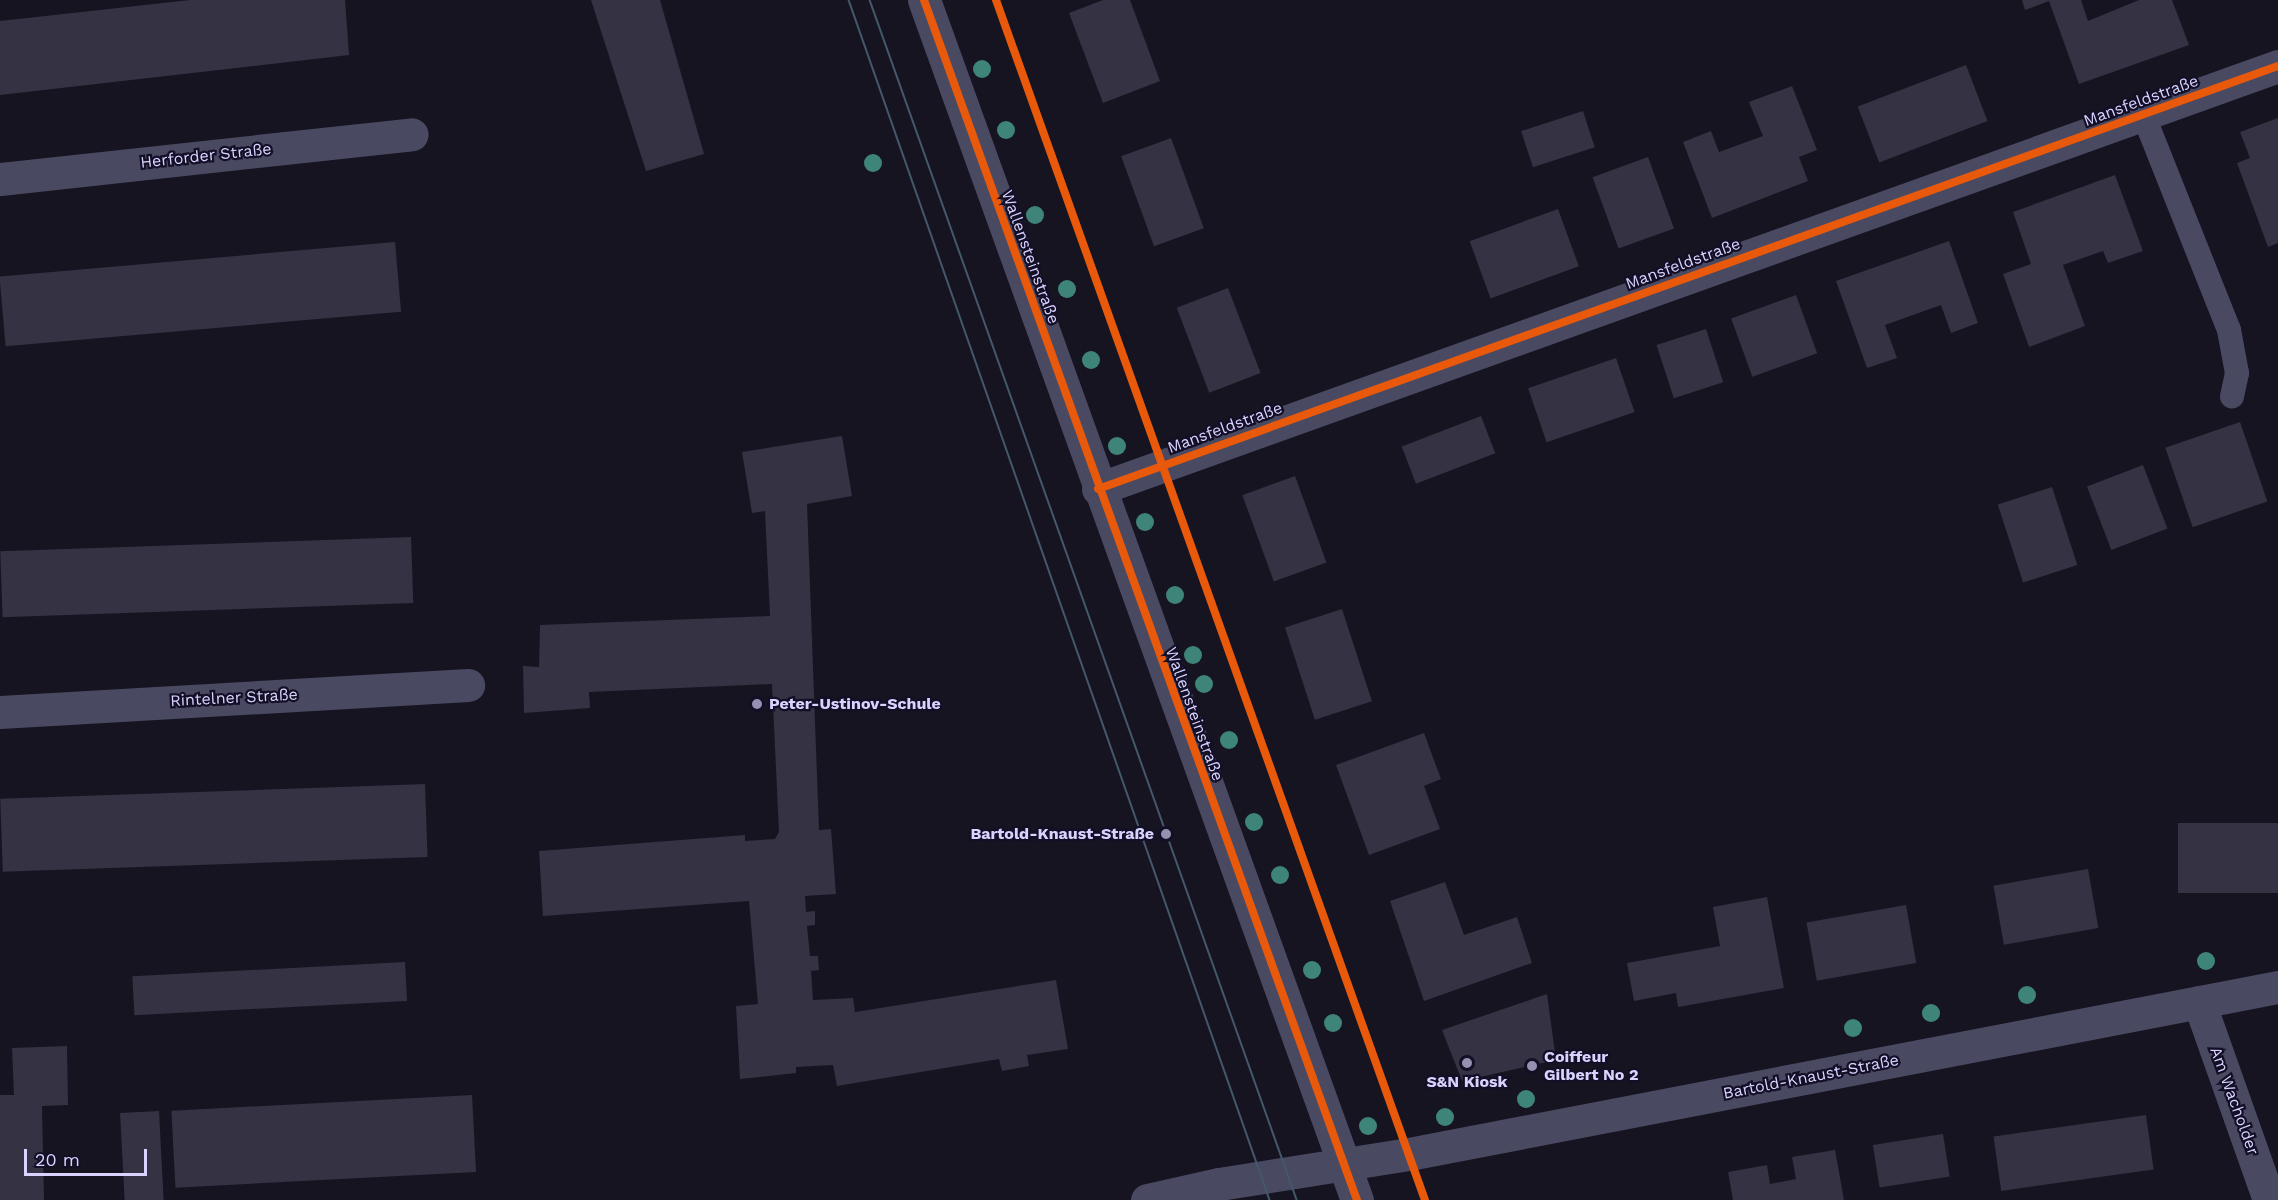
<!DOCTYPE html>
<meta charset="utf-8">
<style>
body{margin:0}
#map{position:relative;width:2278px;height:1200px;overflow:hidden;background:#161421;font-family:"Work Sans",sans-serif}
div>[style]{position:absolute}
.building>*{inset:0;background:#343243;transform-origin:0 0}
.service>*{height:24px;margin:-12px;padding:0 12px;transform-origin:12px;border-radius:12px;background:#4a4962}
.minor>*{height:33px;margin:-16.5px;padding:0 16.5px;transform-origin:16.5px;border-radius:16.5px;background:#4a4962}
.tertiary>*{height:33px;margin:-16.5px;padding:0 16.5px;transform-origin:16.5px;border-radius:16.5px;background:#4a4962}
.tram>*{height:1.5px;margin:-0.75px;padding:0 0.75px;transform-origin:0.75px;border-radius:0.75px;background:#43596b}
.cycleway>*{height:8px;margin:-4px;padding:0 4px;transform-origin:4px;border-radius:4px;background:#e8590c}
.trees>*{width:18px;height:18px;margin:-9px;border-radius:50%;background:#3e8478}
.dots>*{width:16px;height:16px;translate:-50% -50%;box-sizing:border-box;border:3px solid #130f26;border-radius:50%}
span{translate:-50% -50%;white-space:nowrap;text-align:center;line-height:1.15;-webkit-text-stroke:4.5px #130f26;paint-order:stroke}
.street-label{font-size:16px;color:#d9d4ff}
.poi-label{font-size:16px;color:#d9d4ff;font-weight:700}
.left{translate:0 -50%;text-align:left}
.right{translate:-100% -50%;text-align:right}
.scale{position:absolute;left:24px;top:1149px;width:123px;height:27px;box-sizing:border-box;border:3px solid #d9d4ff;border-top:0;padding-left:8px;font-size:18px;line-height:21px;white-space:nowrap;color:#d9d4ff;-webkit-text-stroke:4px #130f26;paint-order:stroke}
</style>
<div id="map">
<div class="building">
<div style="clip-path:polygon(190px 0,345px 0,349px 55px,0 95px,0 21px)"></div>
<div style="clip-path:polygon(591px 0,660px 0,704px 154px,646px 171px)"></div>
<div style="clip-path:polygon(1103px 0,1130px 0,1160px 81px,1103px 103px,1069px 13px)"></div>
<div style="clip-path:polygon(2022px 0,2081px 0,2088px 21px,2139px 0,2172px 0,2189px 45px,2079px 84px,2049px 1px,2025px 10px)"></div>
<div style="left:1966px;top:65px;width:60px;height:116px;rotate:69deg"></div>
<div style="clip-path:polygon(1792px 86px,1817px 150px,1799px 157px,1808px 181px,1712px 218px,1683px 142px,1711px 131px,1719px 152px,1763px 136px,1749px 102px)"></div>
<div style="left:1583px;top:111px;width:38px;height:65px;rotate:72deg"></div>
<div style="clip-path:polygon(2278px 118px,2278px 243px,2268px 247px,2237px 163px,2250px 158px,2240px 132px)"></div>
<div style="left:1171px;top:138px;width:96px;height:53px;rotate:70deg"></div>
<div style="left:1648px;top:157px;width:76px;height:59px;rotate:70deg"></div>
<div style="clip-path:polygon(2115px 175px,2143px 251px,2108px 263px,2103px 251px,2063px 265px,2085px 326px,2029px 347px,2003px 274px,2031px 264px,2013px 212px)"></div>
<div style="left:1558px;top:209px;width:61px;height:94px;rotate:70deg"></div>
<div style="clip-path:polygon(1949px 241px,1978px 323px,1951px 333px,1941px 305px,1885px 325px,1897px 358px,1867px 368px,1836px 281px)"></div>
<div style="left:395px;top:242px;width:70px;height:397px;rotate:85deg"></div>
<div style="left:1228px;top:288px;width:91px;height:55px;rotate:69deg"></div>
<div style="left:1796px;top:295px;width:62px;height:69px;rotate:70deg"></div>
<div style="left:1706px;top:329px;width:56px;height:52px;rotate:72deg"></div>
<div style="left:1616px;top:358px;width:57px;height:93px;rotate:71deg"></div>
<div style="left:1481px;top:416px;width:40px;height:85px;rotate:69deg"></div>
<div style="left:2240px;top:422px;width:84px;height:79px;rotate:71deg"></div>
<div style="clip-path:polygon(842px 436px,852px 496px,807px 504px,819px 830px,831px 829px,836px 894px,805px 896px,806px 912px,815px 911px,815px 925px,807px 926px,810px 956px,818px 956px,819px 970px,811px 971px,813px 1000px,853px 998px,855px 1012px,1056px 980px,1068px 1049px,1027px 1055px,1029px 1066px,1002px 1071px,999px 1059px,837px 1086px,833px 1065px,796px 1067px,796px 1073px,740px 1079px,736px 1006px,758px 1004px,749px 901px,543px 916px,539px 851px,745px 835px,745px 841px,775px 839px,779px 832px,772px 684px,589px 692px,590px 708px,524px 713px,523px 666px,539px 667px,540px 625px,770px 616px,765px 511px,752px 513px,742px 452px)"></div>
<div style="left:2143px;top:465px;width:68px;height:60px;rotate:69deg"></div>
<div style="left:1295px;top:476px;width:92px;height:56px;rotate:70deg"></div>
<div style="left:2052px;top:487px;width:82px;height:57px;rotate:72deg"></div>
<div style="left:411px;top:537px;width:66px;height:411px;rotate:88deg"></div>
<div style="left:1342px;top:609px;width:97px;height:60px;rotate:72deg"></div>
<div style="clip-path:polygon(1424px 733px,1441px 779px,1424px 786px,1440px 829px,1369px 855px,1336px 765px)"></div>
<div style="left:425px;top:784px;width:73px;height:425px;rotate:88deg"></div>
<div style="left:2278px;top:823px;width:70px;height:100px;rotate:90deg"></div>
<div style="left:2088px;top:869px;width:60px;height:96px;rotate:80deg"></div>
<div style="clip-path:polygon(1445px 882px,1464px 935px,1517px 917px,1532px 963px,1424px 1001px,1390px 901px)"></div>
<div style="clip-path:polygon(1767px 897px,1784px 988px,1678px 1007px,1676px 993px,1634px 1001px,1627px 963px,1720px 946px,1713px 907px)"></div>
<div style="left:1906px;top:905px;width:59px;height:101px;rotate:80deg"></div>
<div style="left:405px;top:962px;width:39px;height:273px;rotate:87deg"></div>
<div style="clip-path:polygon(1547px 994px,1556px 1060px,1462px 1081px,1442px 1030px)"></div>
<div style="clip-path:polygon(67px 1046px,68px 1105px,42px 1106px,44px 1200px,0 1200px,0 1095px,14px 1095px,12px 1048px)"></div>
<div style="left:472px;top:1095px;width:77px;height:301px;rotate:87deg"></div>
<div style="left:159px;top:1111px;width:89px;height:39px;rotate:87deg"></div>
<div style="left:2146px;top:1115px;width:55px;height:154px;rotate:82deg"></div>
<div style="left:1943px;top:1134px;width:43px;height:71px;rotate:81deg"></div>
<div style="clip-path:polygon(1835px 1150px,1844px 1200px,1733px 1200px,1728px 1172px,1767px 1165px,1770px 1184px,1796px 1179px,1792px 1157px)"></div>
</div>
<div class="service">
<div style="left:2143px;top:114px;width:232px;rotate:68.3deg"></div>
<div style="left:2229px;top:330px;width:44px;rotate:79.5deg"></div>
<div style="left:2237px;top:373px;width:24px;rotate:102deg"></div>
</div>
<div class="minor">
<div style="left:0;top:179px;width:414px;rotate:-6.2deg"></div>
<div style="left:1098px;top:489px;width:1254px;rotate:-19.72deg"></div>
<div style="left:0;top:712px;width:469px;rotate:-3.3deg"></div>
<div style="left:2199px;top:1002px;width:210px;rotate:70.5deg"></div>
<div style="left:1147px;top:1200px;width:74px;rotate:-12.5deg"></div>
<div style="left:1219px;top:1184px;width:192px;rotate:-9deg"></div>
<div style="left:1409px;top:1154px;width:885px;rotate:-10.88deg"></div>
</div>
<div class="tertiary">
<div style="left:924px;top:0;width:1276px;rotate:70.16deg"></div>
</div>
<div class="tram">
<div style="left:849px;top:0;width:1272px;rotate:70.67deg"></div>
<div style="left:870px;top:0;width:1274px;rotate:70.41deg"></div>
</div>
<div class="cycleway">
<div style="left:924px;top:0;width:1276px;rotate:70.16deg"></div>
<div style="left:996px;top:0;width:1274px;rotate:70.33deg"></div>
<div style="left:1098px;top:489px;width:1254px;rotate:-19.72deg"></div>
</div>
<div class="trees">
<div style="left:982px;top:69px"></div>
<div style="left:1006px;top:130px"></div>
<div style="left:873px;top:163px"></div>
<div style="left:1035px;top:215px"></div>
<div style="left:1067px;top:289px"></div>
<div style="left:1091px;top:360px"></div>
<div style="left:1117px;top:446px"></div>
<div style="left:1145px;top:522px"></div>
<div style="left:1175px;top:595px"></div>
<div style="left:1193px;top:655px"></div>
<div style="left:1204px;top:684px"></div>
<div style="left:1229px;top:740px"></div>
<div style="left:1254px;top:822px"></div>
<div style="left:1280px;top:875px"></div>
<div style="left:2206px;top:961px"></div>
<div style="left:1312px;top:970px"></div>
<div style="left:2027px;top:995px"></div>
<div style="left:1931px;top:1013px"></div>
<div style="left:1333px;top:1023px"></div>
<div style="left:1853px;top:1028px"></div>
<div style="left:1526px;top:1099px"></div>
<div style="left:1445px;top:1117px"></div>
<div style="left:1368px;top:1126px"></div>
</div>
<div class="dots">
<div style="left:757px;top:704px;background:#9591b1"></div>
<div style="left:1166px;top:834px;background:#9591b1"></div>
<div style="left:1467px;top:1063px;background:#9591b1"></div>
<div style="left:1532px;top:1066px;background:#9591b1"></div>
</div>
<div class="street-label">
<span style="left:2141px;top:101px;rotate:-20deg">Mansfeldstraße</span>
<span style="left:206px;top:156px;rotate:-6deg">Herforder Straße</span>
<span style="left:1030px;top:257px;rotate:70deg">Wallensteinstraße</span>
<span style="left:1683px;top:264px;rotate:-20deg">Mansfeldstraße</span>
<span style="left:1225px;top:428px;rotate:-20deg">Mansfeldstraße</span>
<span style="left:234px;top:698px;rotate:-3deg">Rintelner Straße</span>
<span style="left:1194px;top:714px;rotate:70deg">Wallensteinstraße</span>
<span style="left:1811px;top:1077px;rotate:-11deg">Bartold-Knaust-Straße</span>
<span style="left:2234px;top:1101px;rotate:70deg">Am Wacholder</span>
</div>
<div class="poi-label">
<span class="left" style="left:769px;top:704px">Peter-Ustinov-Schule</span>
<span class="right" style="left:1154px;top:834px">Bartold-Knaust-Straße</span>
<span class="left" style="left:1544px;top:1066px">Coiffeur<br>Gilbert No 2</span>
<span style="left:1467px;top:1082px">S&amp;N Kiosk</span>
</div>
<div class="scale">20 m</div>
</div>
